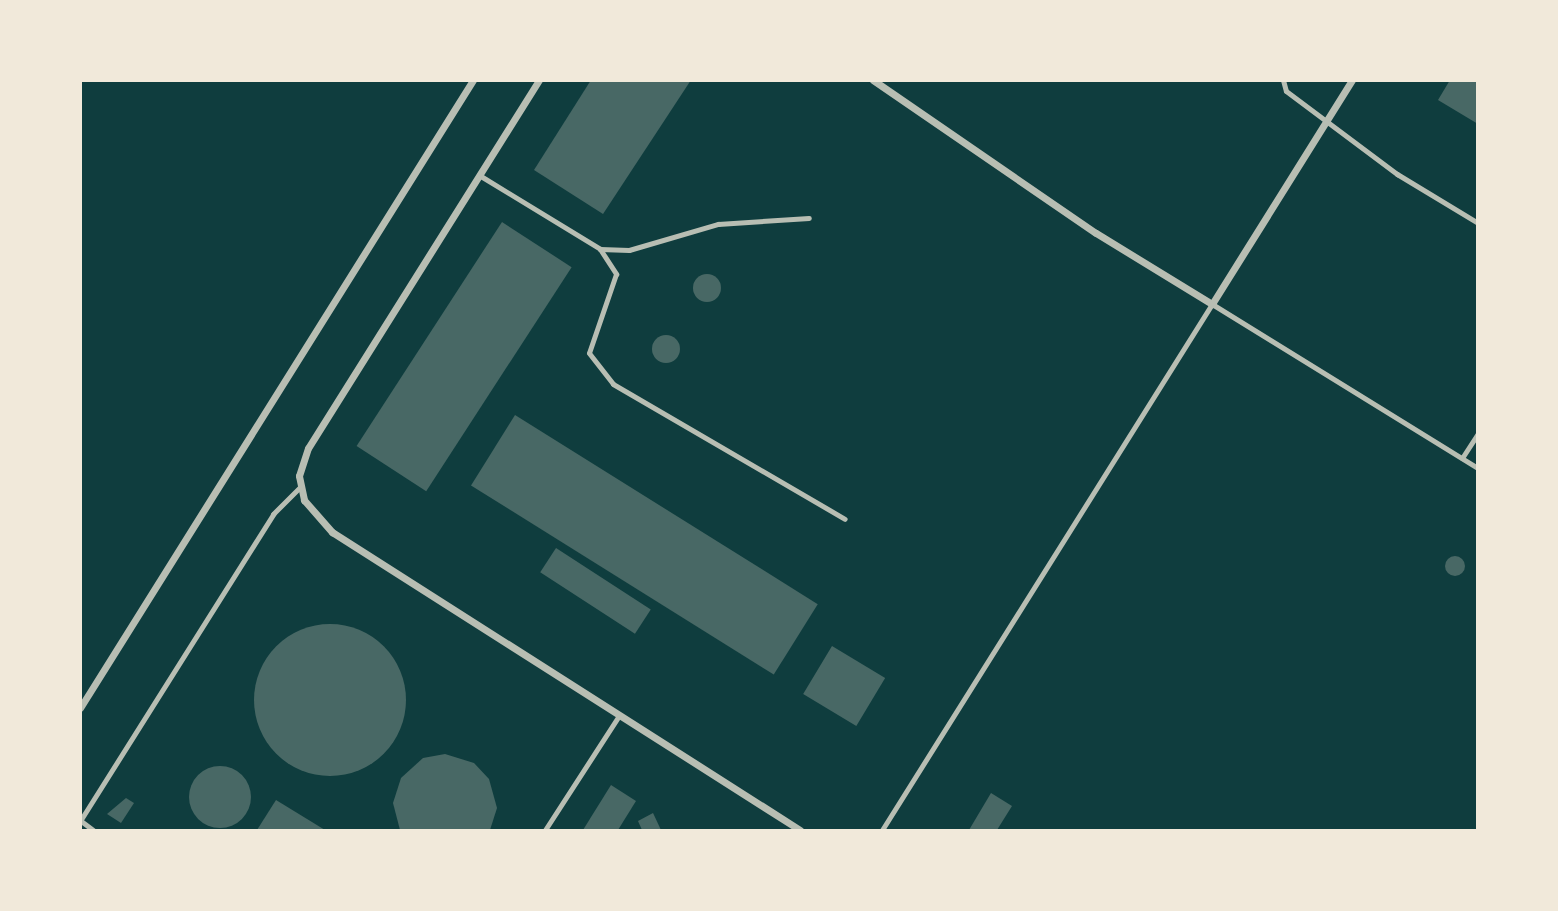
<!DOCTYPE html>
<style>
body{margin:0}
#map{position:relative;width:1558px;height:911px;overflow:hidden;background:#0f3d3e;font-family:Arial,sans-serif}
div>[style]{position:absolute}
.building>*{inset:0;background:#486865;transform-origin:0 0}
.round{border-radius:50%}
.service>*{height:5px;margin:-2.5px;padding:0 2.5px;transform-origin:2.5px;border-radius:2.5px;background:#b8beb3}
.minor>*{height:7px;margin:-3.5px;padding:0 3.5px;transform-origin:3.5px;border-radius:3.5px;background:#b8beb3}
span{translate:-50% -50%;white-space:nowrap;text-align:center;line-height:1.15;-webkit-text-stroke:5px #f1e9da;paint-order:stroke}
.frame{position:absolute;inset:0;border:82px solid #f1e9da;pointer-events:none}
</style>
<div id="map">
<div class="building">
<div style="clip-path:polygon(591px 80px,691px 80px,603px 214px,534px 170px)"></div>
<div style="clip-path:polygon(1450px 80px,1478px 80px,1478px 124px,1438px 100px)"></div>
<div style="left:502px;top:222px;width:83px;height:267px;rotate:33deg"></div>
<div class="round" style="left:693px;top:274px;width:28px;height:28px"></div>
<div class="round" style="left:652px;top:335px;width:28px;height:28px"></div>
<div style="left:515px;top:415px;width:357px;height:83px;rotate:32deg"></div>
<div style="left:556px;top:548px;width:113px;height:29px;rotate:33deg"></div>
<div class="round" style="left:1445px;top:556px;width:20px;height:20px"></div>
<div class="round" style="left:254px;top:624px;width:152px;height:152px"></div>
<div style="left:832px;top:646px;width:62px;height:56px;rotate:31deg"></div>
<div style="clip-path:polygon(445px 754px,474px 763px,489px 779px,497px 808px,490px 830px,400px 830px,393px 803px,401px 778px,423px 758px)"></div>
<div class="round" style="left:189px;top:766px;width:62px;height:62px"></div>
<div style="clip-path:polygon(611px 785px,636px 801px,618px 830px,583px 830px)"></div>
<div style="clip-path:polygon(991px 793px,1012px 806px,997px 830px,969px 830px)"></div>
<div style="clip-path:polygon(126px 798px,134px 803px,121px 823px,107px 814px)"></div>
<div style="clip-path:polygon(276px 800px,325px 830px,257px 830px)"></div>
<div style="clip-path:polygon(653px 813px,661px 830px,642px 830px,638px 821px)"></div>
</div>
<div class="service">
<div style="left:1283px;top:80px;width:11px;rotate:75deg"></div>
<div style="left:1286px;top:91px;width:139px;rotate:36.8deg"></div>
<div style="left:1397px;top:174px;width:95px;rotate:31.2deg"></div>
<div style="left:479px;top:175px;width:142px;rotate:31.4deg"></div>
<div style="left:600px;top:249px;width:30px;rotate:57deg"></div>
<div style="left:616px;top:274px;width:83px;rotate:108.9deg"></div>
<div style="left:589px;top:353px;width:39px;rotate:52deg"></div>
<div style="left:613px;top:384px;width:268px;rotate:30.2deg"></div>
<div style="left:600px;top:249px;width:29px;rotate:2deg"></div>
<div style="left:629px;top:250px;width:93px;rotate:-16.3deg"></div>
<div style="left:718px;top:224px;width:91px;rotate:-3.8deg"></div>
<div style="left:1462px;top:458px;width:30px;rotate:-57deg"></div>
<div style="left:80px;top:821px;width:363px;rotate:-57.8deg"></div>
<div style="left:273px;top:514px;width:40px;rotate:-45deg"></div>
<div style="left:81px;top:821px;width:15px;rotate:37deg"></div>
<div style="left:545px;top:830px;width:135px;rotate:-57.1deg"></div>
<div style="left:882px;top:830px;width:621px;rotate:-57.9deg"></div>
<div style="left:1212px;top:304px;width:312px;rotate:31.7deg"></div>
</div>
<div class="minor">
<div style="left:539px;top:80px;width:434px;rotate:122.1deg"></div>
<div style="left:308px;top:448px;width:29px;rotate:108deg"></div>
<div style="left:299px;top:476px;width:25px;rotate:78deg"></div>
<div style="left:304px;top:500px;width:43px;rotate:48.8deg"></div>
<div style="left:332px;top:532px;width:555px;rotate:32.49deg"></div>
<div style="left:873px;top:80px;width:270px;rotate:34.5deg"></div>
<div style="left:1096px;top:233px;width:136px;rotate:31.5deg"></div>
<div style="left:1212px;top:304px;width:264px;rotate:-58deg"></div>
<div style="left:80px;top:708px;width:741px;rotate:-57.96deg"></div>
</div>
<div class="frame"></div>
</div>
